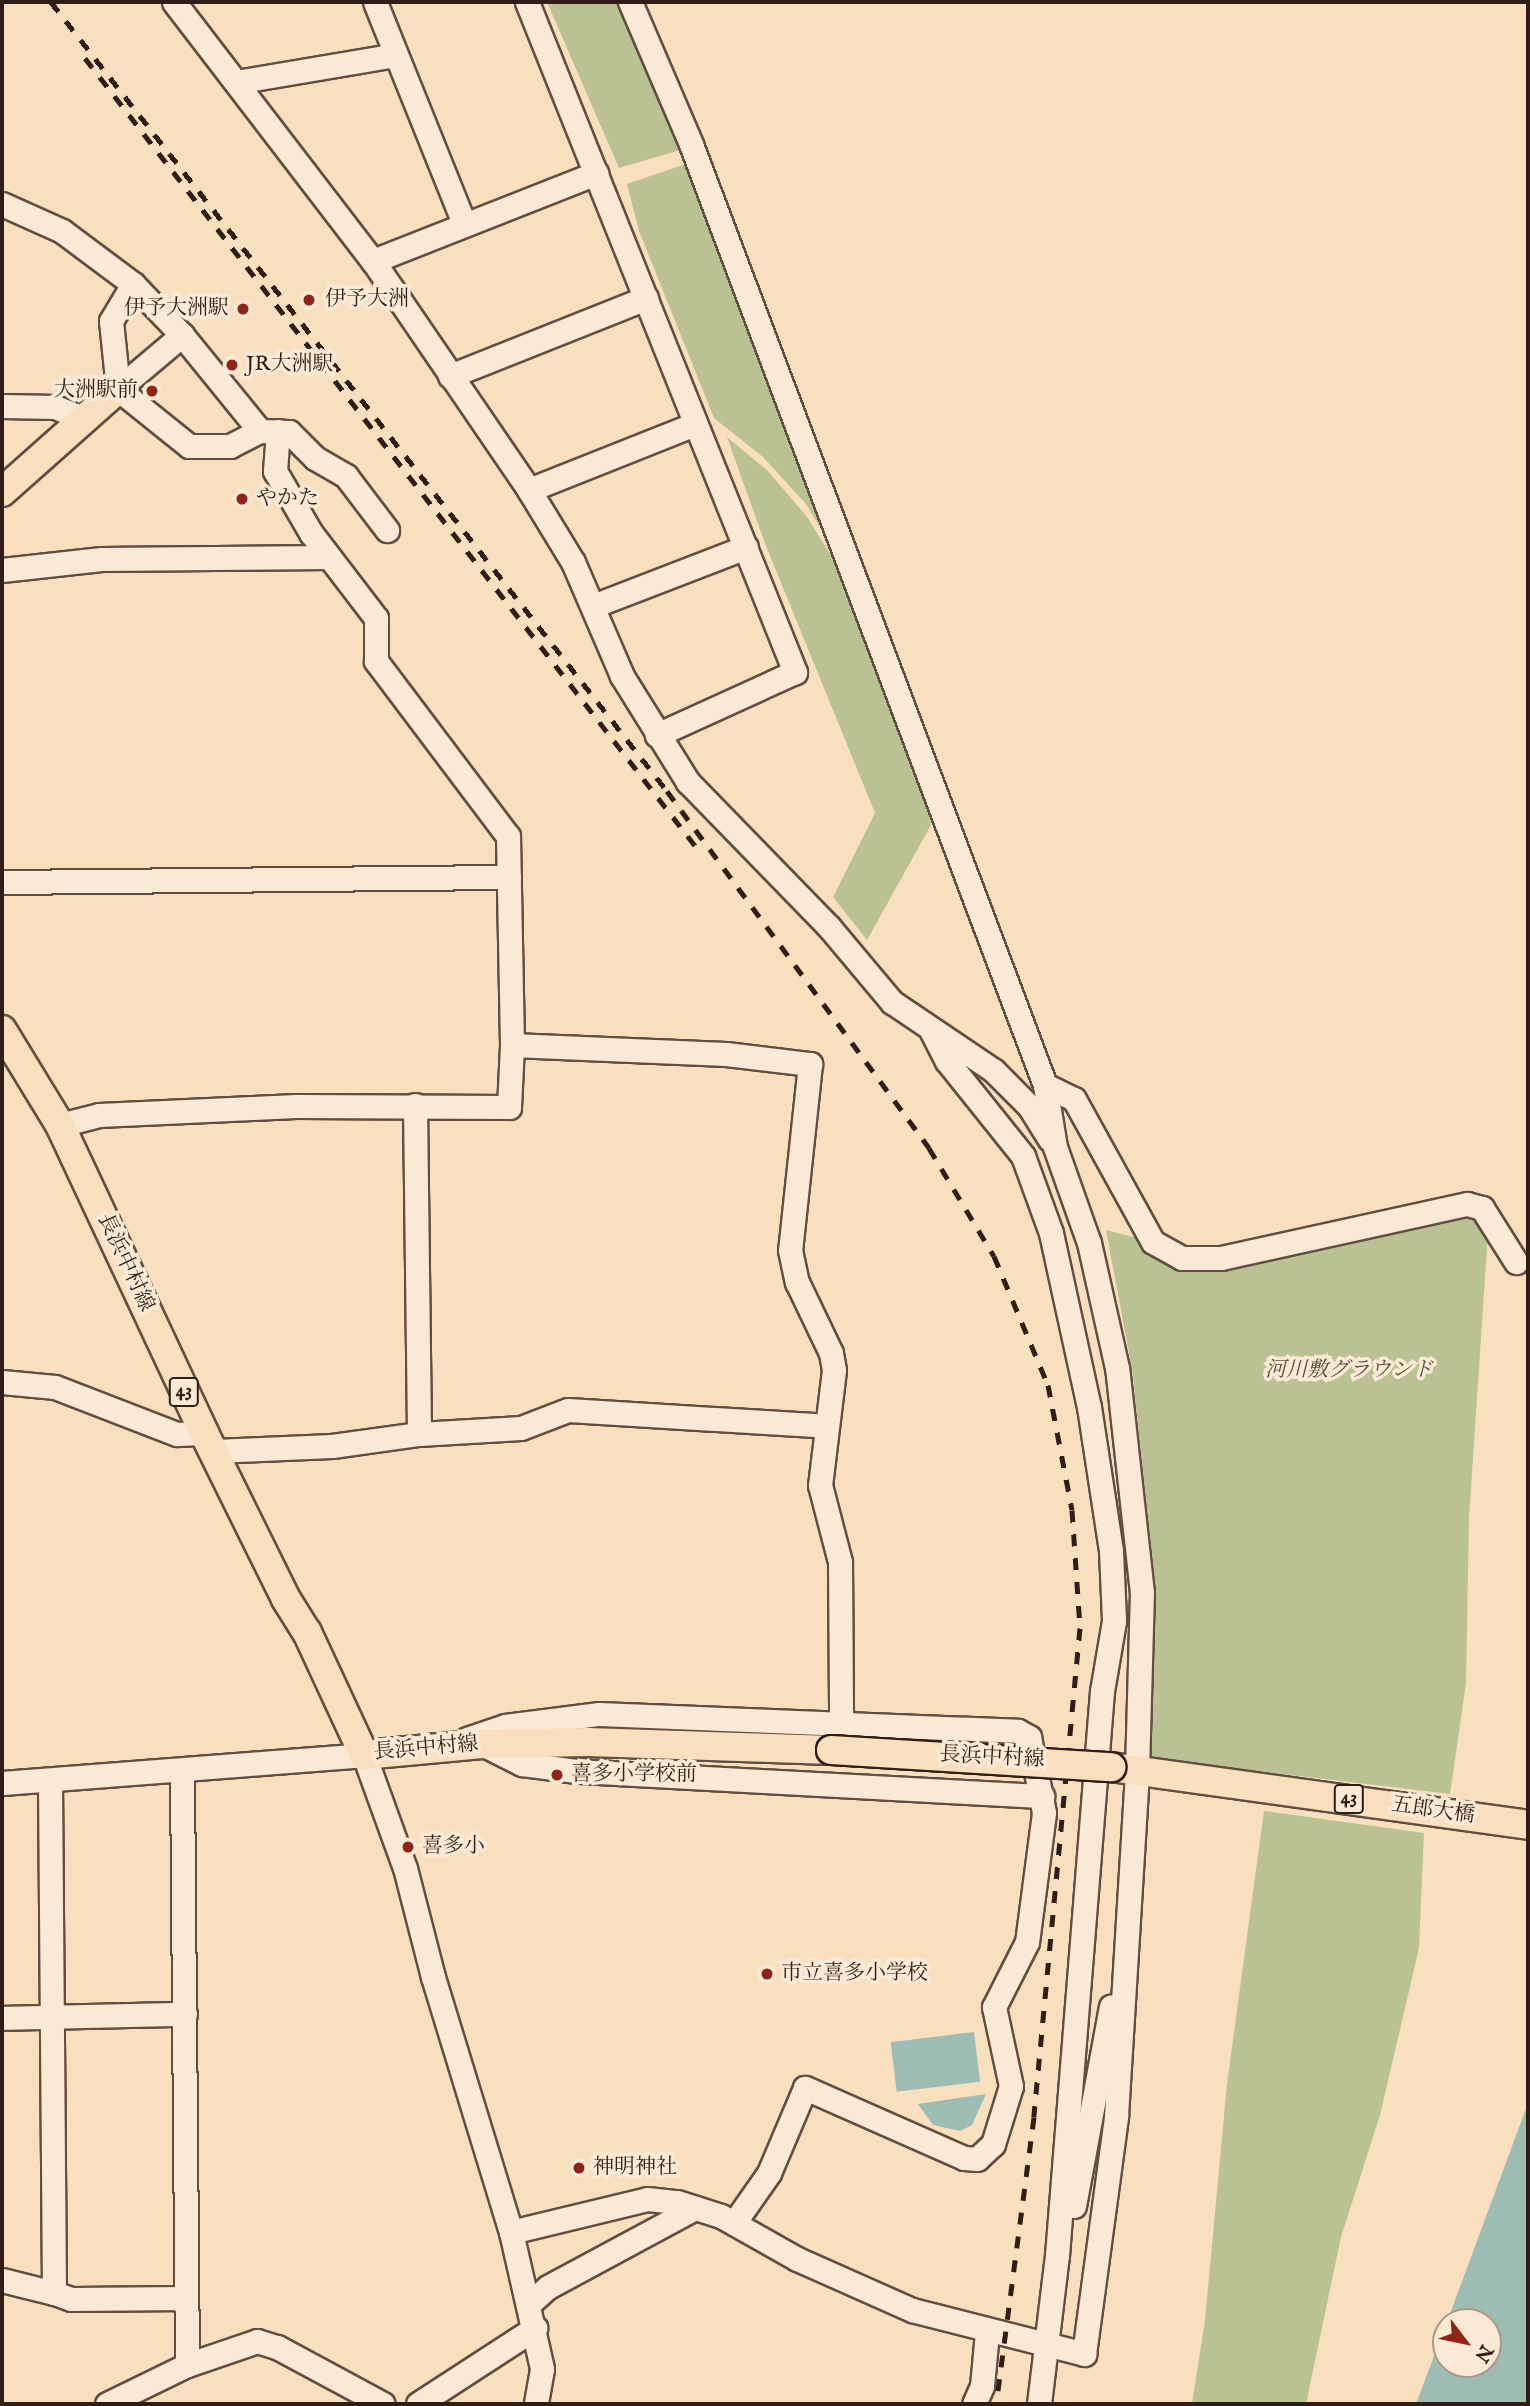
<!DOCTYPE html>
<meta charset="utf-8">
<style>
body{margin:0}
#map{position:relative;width:1530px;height:2406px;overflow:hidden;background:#f8dfbe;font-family:"IM FELL English","Noto Serif JP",serif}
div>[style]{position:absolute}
.green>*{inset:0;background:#bac294}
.water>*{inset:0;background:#9dbcb4;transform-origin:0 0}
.roads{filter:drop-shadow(2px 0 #624e40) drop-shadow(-2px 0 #624e40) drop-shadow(0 2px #624e40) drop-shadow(0 -2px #624e40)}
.minor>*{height:23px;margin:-11.5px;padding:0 11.5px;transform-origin:11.5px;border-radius:11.5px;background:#faead5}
.major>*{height:28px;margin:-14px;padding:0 14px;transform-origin:14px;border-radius:14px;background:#f8dfbe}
.rail>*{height:5px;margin-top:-2.5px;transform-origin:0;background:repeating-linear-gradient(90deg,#301d16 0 12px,transparent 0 24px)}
.bridges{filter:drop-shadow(2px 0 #301d16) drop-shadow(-2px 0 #301d16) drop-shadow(0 2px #301d16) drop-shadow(0 -2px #301d16)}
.major-bridge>*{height:28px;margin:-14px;padding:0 14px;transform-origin:14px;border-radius:14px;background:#f8dfbe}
.dots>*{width:19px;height:19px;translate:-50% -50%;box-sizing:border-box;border:4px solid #faead5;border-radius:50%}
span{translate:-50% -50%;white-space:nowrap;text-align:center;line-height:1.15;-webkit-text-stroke:7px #faead5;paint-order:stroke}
.shield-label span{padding:2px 5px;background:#faead5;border:2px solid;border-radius:5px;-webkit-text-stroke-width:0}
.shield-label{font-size:19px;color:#301d16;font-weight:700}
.poi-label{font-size:21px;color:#301d16}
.left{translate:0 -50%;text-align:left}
.right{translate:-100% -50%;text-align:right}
.street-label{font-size:21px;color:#301d16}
.park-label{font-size:21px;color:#594f3c;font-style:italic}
.frame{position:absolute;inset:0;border:4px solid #301d16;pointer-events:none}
.north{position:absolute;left:1432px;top:2308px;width:70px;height:70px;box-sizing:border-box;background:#faead5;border:2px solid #a99889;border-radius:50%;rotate:122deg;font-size:19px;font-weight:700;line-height:28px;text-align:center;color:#301d16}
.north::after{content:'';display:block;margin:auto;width:24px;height:32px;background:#8f2418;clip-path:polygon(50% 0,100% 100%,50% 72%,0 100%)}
</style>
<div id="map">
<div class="green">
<div style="clip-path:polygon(547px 2px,622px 2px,684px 149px,619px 168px)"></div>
<div style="clip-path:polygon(689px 163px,817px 500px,823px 532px,806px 504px,763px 457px,714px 418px,639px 231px,627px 184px)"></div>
<div style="clip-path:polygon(727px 437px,768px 471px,807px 517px,842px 573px,926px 802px,931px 825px,867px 940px,833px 897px,875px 813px,766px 546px)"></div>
<div style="clip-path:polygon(1469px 1214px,1488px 1233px,1469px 1518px,1466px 1683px,1450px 1794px,1149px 1758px,1156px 1591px,1132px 1369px,1106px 1230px,1153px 1242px,1182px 1258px)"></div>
<div style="clip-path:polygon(1264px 1811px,1424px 1833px,1419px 1948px,1380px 2115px,1341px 2237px,1306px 2404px,1192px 2404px,1205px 2320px,1227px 2084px)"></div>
</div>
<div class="water">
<div style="left:974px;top:2032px;width:50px;height:84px;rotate:83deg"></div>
<div style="clip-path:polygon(986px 2094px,972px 2125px,960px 2131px,933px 2125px,918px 2104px)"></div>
<div style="clip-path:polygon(1528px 2103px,1528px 2404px,1416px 2404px,1446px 2324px,1446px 2364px,1488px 2364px,1488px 2322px,1447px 2322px)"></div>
</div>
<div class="roads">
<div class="minor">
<div style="left:174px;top:2px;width:327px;rotate:52.5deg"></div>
<div style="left:373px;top:261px;width:277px;rotate:55.7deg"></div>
<div style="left:529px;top:490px;width:84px;rotate:58.6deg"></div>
<div style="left:573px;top:562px;width:124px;rotate:66.7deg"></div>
<div style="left:622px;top:676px;width:125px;rotate:58.1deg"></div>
<div style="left:688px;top:782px;width:202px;rotate:45.8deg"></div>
<div style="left:829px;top:927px;width:98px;rotate:50deg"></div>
<div style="left:892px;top:1002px;width:122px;rotate:34deg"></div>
<div style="left:993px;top:1070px;width:51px;rotate:45deg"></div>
<div style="left:1029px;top:1106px;width:39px;rotate:58deg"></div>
<div style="left:375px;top:2px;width:238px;rotate:68.1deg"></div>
<div style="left:527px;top:2px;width:722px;rotate:68.2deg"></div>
<div style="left:795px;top:672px;width:152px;rotate:155.5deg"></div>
<div style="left:236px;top:82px;width:162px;rotate:-9.6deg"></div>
<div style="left:2px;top:204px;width:66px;rotate:24.2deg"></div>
<div style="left:62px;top:231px;width:89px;rotate:36.7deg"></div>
<div style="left:133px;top:284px;width:71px;rotate:46.1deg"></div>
<div style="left:182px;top:335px;width:124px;rotate:50.9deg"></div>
<div style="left:373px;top:261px;width:240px;rotate:-21.5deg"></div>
<div style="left:133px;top:284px;width:43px;rotate:120.7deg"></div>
<div style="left:111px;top:321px;width:68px;rotate:84.1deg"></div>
<div style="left:118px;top:389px;width:91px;rotate:38.8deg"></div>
<div style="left:189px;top:446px;width:41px"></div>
<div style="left:230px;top:446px;width:34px;rotate:-27deg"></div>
<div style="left:260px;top:431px;width:29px;rotate:2deg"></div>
<div style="left:289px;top:432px;width:37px;rotate:45deg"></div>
<div style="left:315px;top:458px;width:36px;rotate:30deg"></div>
<div style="left:346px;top:476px;width:68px;rotate:52.8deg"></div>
<div style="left:450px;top:376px;width:211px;rotate:-21.7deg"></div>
<div style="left:118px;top:389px;width:84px;rotate:-40.2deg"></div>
<div style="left:2px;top:406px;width:53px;rotate:1.1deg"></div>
<div style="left:55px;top:407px;width:32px;rotate:22deg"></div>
<div style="left:278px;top:431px;width:40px;rotate:94.3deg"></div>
<div style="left:275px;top:471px;width:72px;rotate:59.9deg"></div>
<div style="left:311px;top:533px;width:107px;rotate:52.6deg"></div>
<div style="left:376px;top:618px;width:43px;rotate:90deg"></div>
<div style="left:376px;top:661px;width:219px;rotate:53deg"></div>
<div style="left:508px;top:836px;width:209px;rotate:88.9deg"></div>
<div style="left:512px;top:1045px;width:214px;rotate:2.4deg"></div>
<div style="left:726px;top:1054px;width:85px;rotate:6.8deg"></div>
<div style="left:810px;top:1064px;width:187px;rotate:96.1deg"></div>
<div style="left:790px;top:1250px;width:33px;rotate:78deg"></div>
<div style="left:797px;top:1282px;width:79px;rotate:64.4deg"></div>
<div style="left:831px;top:1353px;width:17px;rotate:80deg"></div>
<div style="left:834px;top:1370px;width:116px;rotate:96.9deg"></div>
<div style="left:820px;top:1485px;width:80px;rotate:75.4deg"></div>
<div style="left:840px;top:1562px;width:161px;rotate:89.6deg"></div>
<div style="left:529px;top:490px;width:179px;rotate:-21.7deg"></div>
<div style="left:2px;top:570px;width:100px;rotate:-6.3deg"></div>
<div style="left:101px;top:559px;width:228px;rotate:-0.5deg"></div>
<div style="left:593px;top:606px;width:164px;rotate:-21.1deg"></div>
<div style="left:2px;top:882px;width:507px;rotate:-0.57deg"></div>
<div style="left:932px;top:1032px;width:33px;rotate:63deg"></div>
<div style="left:947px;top:1061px;width:122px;rotate:51.3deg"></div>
<div style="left:1023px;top:1156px;width:82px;rotate:70deg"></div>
<div style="left:1051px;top:1233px;width:178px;rotate:77.7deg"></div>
<div style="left:1089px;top:1407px;width:146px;rotate:81.3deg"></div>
<div style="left:1111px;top:1551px;width:70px;rotate:87.5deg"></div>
<div style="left:1114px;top:1621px;width:71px;rotate:99.7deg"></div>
<div style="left:1102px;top:1691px;width:566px;rotate:94.56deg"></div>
<div style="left:1057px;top:2255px;width:150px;rotate:96.9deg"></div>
<div style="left:1045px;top:1085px;width:32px;rotate:26deg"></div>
<div style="left:1074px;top:1099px;width:163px;rotate:61.1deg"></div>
<div style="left:1153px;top:1242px;width:33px;rotate:29deg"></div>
<div style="left:1182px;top:1258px;width:39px"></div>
<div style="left:1221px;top:1258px;width:252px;rotate:-12.4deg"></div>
<div style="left:1467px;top:1204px;width:16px;rotate:15deg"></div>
<div style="left:1482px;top:1208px;width:64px;rotate:57.8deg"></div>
<div style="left:415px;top:1105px;width:329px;rotate:89.3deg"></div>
<div style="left:60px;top:1125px;width:40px;rotate:-14.4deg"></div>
<div style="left:99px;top:1115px;width:197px;rotate:-2.6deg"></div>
<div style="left:296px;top:1106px;width:213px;rotate:0.3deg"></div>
<div style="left:509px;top:1107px;width:62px;rotate:-87.2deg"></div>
<div style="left:2px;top:1382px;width:53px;rotate:5.4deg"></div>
<div style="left:55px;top:1387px;width:131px;rotate:21.1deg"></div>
<div style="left:177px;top:1434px;width:27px;rotate:-2deg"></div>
<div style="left:214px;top:1451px;width:118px;rotate:-2.4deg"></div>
<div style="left:332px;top:1446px;width:88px;rotate:-7.9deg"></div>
<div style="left:419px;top:1434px;width:102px;rotate:-3.4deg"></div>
<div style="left:521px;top:1428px;width:50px;rotate:-21deg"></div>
<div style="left:568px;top:1410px;width:259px;rotate:3.5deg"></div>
<div style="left:467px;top:1739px;width:40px;rotate:-18.9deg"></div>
<div style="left:505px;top:1726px;width:95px;rotate:-7.3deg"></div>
<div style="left:599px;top:1714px;width:419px;rotate:2.3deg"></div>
<div style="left:1018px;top:1731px;width:13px;rotate:29deg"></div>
<div style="left:1029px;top:1737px;width:77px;rotate:78.8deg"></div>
<div style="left:1044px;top:1813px;width:130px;rotate:97.5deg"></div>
<div style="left:1027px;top:1942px;width:73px;rotate:116.9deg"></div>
<div style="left:994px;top:2007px;width:81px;rotate:77.9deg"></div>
<div style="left:1011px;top:2086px;width:61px;rotate:107.2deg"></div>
<div style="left:993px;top:2144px;width:22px;rotate:137deg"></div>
<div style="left:977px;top:2159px;width:13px;rotate:-176deg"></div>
<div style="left:964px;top:2158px;width:174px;rotate:-156.2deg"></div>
<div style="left:805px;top:2088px;width:92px;rotate:113deg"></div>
<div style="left:769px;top:2173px;width:61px;rotate:125deg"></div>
<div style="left:482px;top:1744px;width:45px;rotate:26.6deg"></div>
<div style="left:522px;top:1764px;width:55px;rotate:7.3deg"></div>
<div style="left:577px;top:1771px;width:466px;rotate:3.1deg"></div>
<div style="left:182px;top:1772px;width:593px;rotate:89.52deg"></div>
<div style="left:50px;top:1782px;width:511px;rotate:89.55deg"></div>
<div style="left:54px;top:2293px;width:18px;rotate:19deg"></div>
<div style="left:71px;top:2299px;width:115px;rotate:-0.5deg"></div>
<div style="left:2px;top:1783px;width:363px;rotate:-4.4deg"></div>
<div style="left:364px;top:1755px;width:120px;rotate:70.1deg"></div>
<div style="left:405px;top:1868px;width:113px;rotate:75.6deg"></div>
<div style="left:433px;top:1977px;width:267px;rotate:73deg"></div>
<div style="left:511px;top:2232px;width:140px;rotate:77.2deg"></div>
<div style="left:542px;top:2369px;width:36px;rotate:100deg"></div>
<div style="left:2px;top:2018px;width:183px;rotate:-1.3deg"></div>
<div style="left:1074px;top:2206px;width:203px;rotate:-79.5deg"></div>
<div style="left:511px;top:2232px;width:140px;rotate:-13.6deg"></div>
<div style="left:647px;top:2199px;width:30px;rotate:6deg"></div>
<div style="left:677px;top:2202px;width:46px;rotate:17.7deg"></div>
<div style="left:721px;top:2216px;width:87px;rotate:29.5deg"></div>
<div style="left:797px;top:2259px;width:126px;rotate:23.9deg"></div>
<div style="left:912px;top:2310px;width:178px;rotate:14.3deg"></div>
<div style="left:1084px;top:2354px;width:240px;rotate:-82.3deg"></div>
<div style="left:1116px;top:2116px;width:347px;rotate:-86.5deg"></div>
<div style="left:1137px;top:1770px;width:177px;rotate:-88.4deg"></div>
<div style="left:1142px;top:1593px;width:226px;rotate:-96.3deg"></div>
<div style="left:1117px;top:1368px;width:128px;rotate:-102.6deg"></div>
<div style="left:1089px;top:1243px;width:102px;rotate:-109.5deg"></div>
<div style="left:1055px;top:1147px;width:63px;rotate:-99.2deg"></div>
<div style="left:1045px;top:1085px;width:1005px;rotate:-110.62deg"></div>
<div style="left:691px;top:144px;width:155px;rotate:-113.2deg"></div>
<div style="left:2px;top:2280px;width:54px;rotate:14deg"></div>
<div style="left:529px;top:2304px;width:25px;rotate:-42deg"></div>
<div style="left:548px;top:2287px;width:167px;rotate:-28.3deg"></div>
<div style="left:107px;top:2404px;width:89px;rotate:-26deg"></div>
<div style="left:187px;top:2365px;width:74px;rotate:-18.9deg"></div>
<div style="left:257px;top:2341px;width:21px;rotate:17deg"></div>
<div style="left:277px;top:2347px;width:120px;rotate:28.3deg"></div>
<div style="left:418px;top:2404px;width:140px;rotate:-33deg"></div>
<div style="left:974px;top:2404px;width:20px;rotate:-66deg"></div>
<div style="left:982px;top:2386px;width:54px;rotate:-84.7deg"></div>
</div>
<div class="major">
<div style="left:2px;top:492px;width:155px;rotate:-41.6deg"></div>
<div style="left:2px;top:1030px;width:111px;rotate:58.6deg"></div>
<div style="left:60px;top:1125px;width:340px;rotate:64.9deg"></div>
<div style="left:204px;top:1433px;width:185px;rotate:63.7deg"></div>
<div style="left:286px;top:1599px;width:39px;rotate:58deg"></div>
<div style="left:307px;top:1632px;width:136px;rotate:65.1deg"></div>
<div style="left:364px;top:1755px;width:119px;rotate:-5.3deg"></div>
<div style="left:482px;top:1744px;width:106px;rotate:-1.1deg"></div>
<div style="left:588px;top:1742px;width:243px;rotate:1.9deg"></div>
<div style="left:1111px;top:1767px;width:421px;rotate:7.9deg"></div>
</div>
</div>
<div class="rail">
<div style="left:51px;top:2px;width:1001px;rotate:52.02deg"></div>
<div style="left:667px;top:791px;width:443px;rotate:53.7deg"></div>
<div style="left:929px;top:1148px;width:126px;rotate:59deg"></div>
<div style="left:994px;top:1256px;width:140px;rotate:67.3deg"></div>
<div style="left:1048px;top:1385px;width:127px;rotate:79.1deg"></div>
<div style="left:1072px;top:1510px;width:118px;rotate:86.1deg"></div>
<div style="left:1080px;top:1628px;width:491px;rotate:95.4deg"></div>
<div style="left:1034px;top:2117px;width:290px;rotate:97.5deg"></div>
<div style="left:85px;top:58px;width:1004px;rotate:52.24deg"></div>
</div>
<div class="bridges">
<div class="major-bridge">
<div style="left:831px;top:1750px;width:281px;rotate:3.5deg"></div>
</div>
</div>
<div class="dots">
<div style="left:309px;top:300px;background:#8f2418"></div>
<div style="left:243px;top:309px;background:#8f2418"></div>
<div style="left:232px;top:365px;background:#8f2418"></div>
<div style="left:152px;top:391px;background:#8f2418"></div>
<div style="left:242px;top:499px;background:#8f2418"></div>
<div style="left:557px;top:1775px;background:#8f2418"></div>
<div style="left:408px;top:1847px;background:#8f2418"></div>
<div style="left:767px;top:1974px;background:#8f2418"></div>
<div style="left:579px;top:2168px;background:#8f2418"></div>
</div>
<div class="shield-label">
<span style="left:184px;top:1392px">43</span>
<span style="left:1349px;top:1799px">43</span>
</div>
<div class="poi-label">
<span class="left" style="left:325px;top:300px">伊予大洲</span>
<span class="right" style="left:229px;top:309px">伊予大洲駅</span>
<span class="left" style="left:246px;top:365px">JR大洲駅</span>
<span class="right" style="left:138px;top:391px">大洲駅前</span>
<span class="left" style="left:256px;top:499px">やかた</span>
<span class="left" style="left:571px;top:1775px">喜多小学校前</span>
<span class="left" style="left:422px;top:1847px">喜多小</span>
<span class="left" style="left:781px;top:1974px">市立喜多小学校</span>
<span class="left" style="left:593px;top:2168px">神明神社</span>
</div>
<div class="street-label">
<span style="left:125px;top:1263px;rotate:65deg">長浜中村線</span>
<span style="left:426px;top:1749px;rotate:-5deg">長浜中村線</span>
<span style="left:992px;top:1758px;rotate:3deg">長浜中村線</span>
<span style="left:1433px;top:1811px;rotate:8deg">五郎大橋</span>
</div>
<div class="park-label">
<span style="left:1349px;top:1371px">河川敷グラウンド</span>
</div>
<div class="frame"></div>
<div class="north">N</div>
</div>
